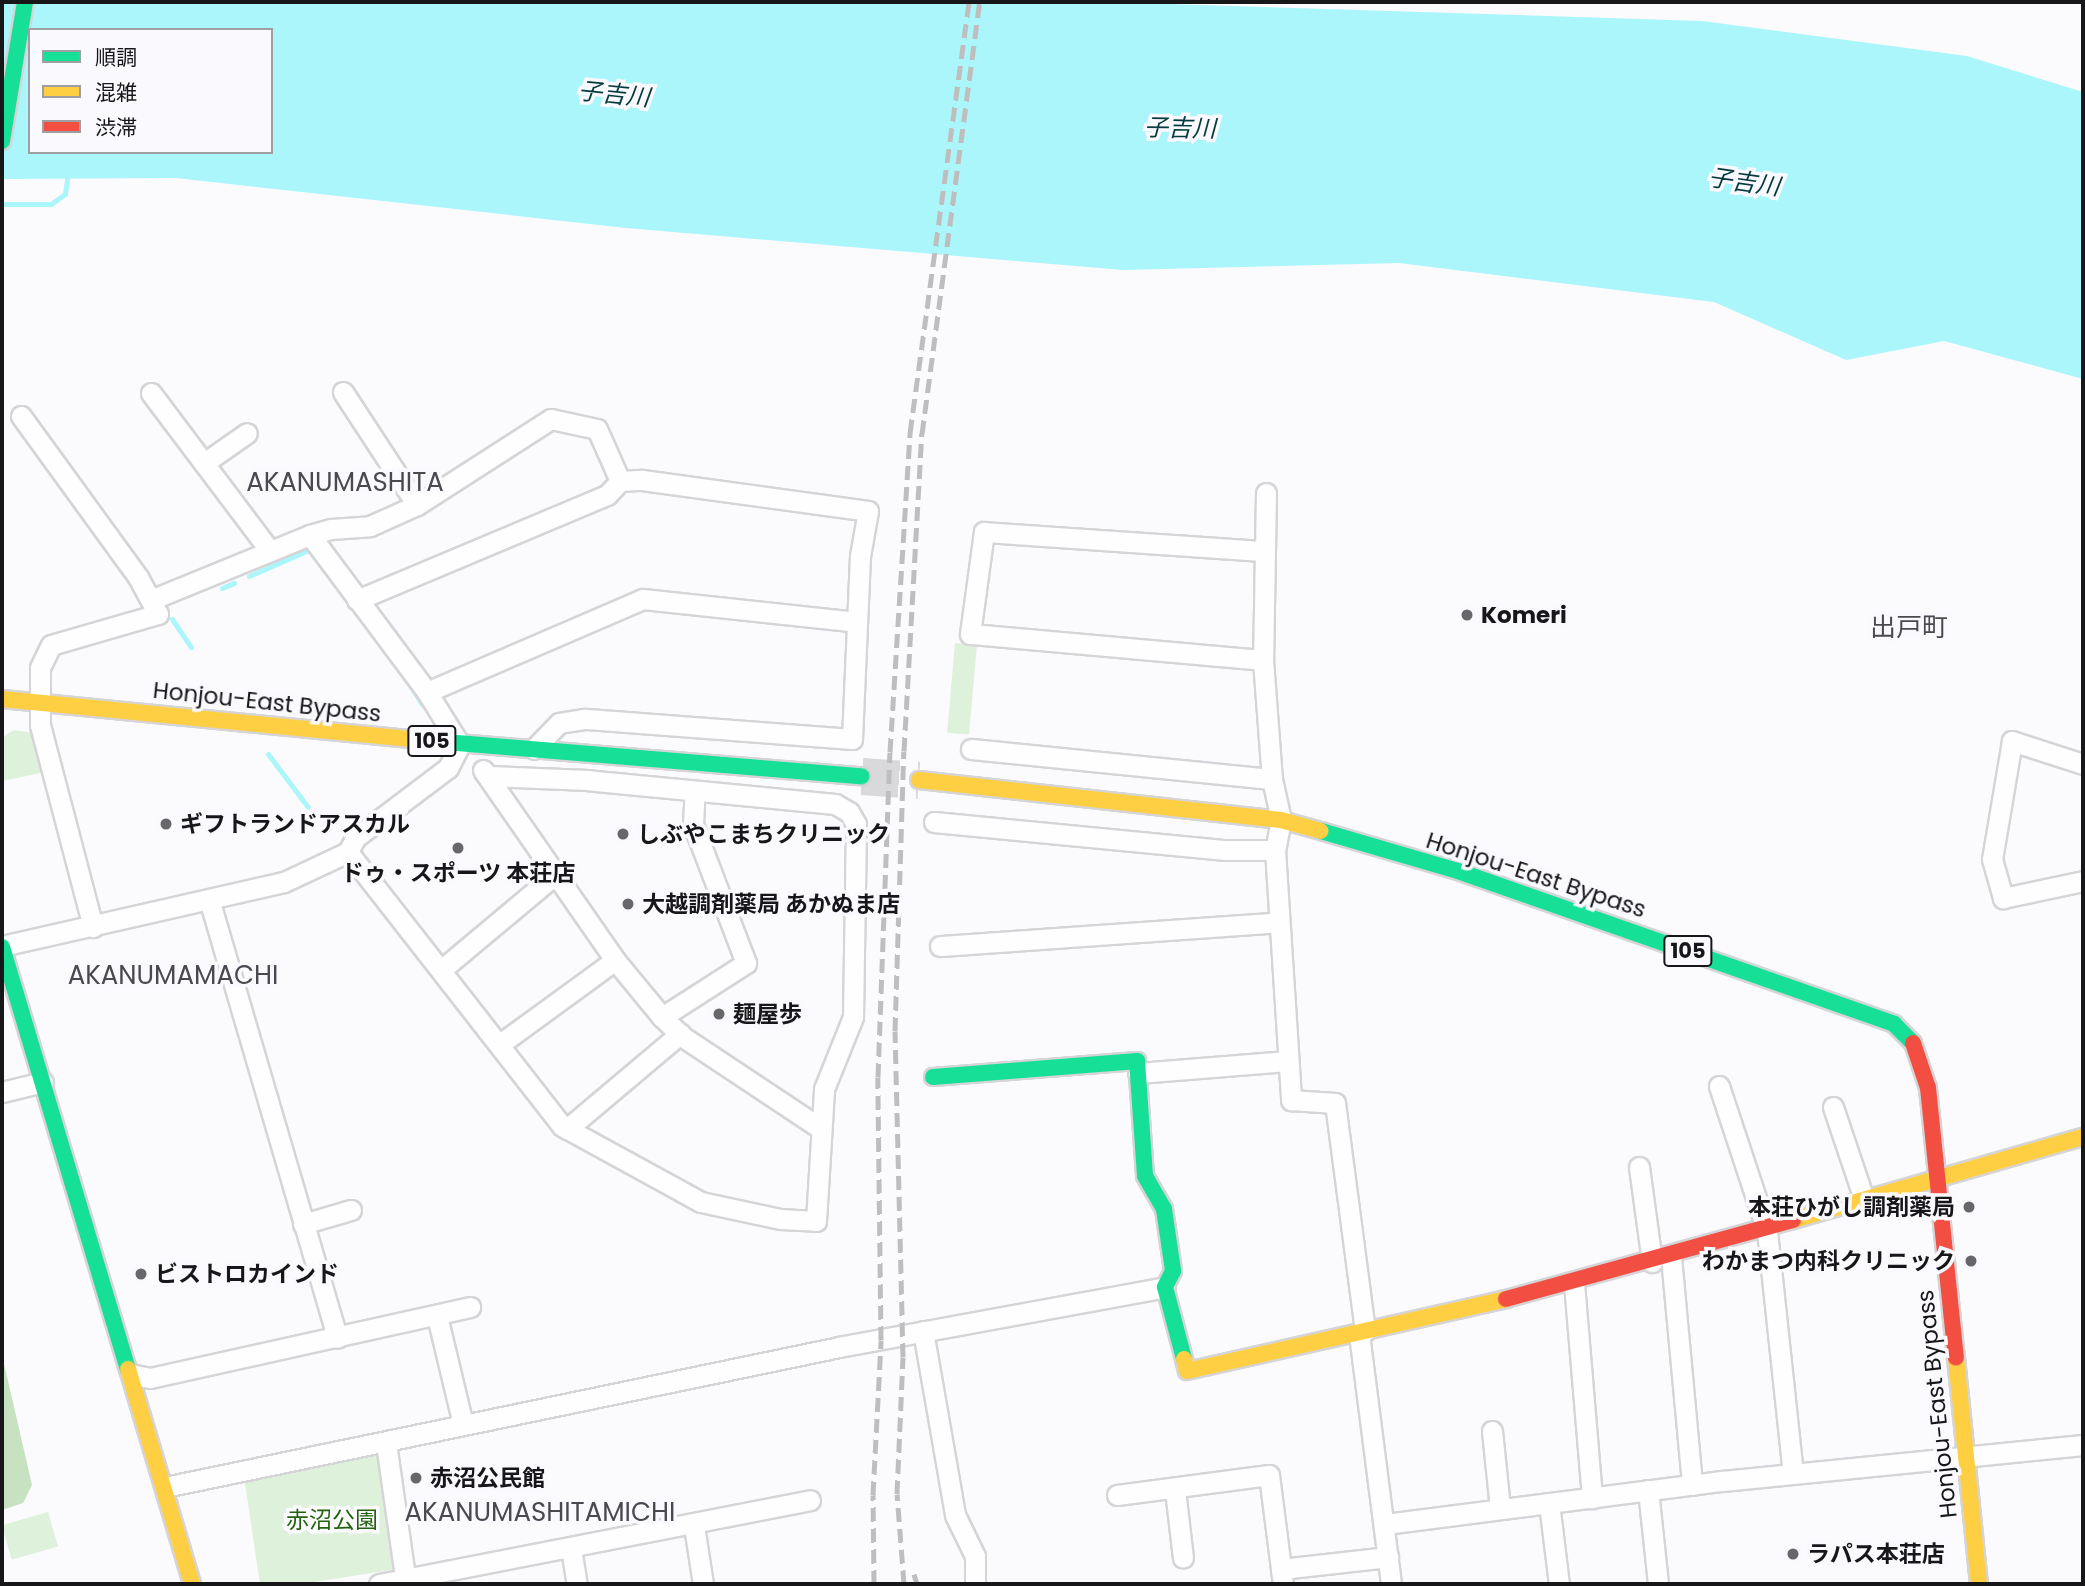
<!DOCTYPE html>
<meta charset="utf-8">
<style>
body{margin:0}
#map{position:relative;width:2085px;height:1586px;overflow:hidden;background:#fbfafd;font-family:Poppins,"Noto Sans JP",sans-serif}
div>[style]{position:absolute}
.green>*{inset:0;background:#def1da;transform-origin:0 0}
.forest>*{inset:0;background:#c7e2c0}
.water>*{inset:0;background:#aaf6fb}
.stream>*{height:5px;margin:-2.5px;padding:0 2.5px;transform-origin:2.5px;border-radius:2.5px;background:#aaf6fb}
.highway-tunnel>*{height:37px;margin-top:-18.5px;transform-origin:0;background:repeating-linear-gradient(90deg,#d9d8db 0 37px,transparent 0 55px)}
.roads{filter:drop-shadow(2px 0 #d5d4d7) drop-shadow(-2px 0 #d5d4d7) drop-shadow(0 2px #d5d4d7) drop-shadow(0 -2px #d5d4d7)}
.street>*{height:19px;margin:-9.5px;padding:0 9.5px;transform-origin:9.5px;border-radius:9.5px;background:#fefeff}
.fast>*{height:16px;margin:-8px;padding:0 8px;transform-origin:8px;border-radius:8px;background:#16e098}
.slow>*{height:16px;margin:-8px;padding:0 8px;transform-origin:8px;border-radius:8px;background:#ffcf43}
.jam>*{height:16px;margin:-8px;padding:0 8px;transform-origin:8px;border-radius:8px;background:#f24e42}
.rail>*{height:5px;margin-top:-2.5px;transform-origin:0;background:repeating-linear-gradient(90deg,#bfbebf 0 14px,transparent 0 21px)}
.dots>*{width:19px;height:19px;translate:-50% -50%;box-sizing:border-box;border:4px solid #faf9fe;border-radius:50%}
span{translate:-50% -50%;white-space:nowrap;text-align:center;line-height:1.15;-webkit-text-stroke:7px #faf9fe;paint-order:stroke}
.shield-label span{padding:2px 5px;background:#faf9fe;border:2px solid;border-radius:5px;-webkit-text-stroke-width:0}
.shield-label{font-size:21px;color:#171619;font-weight:700}
.poi-label{font-size:23px;color:#171619;font-weight:700}
.left{translate:0 -50%;text-align:left}
.right{translate:-100% -50%;text-align:right}
.street-label{font-size:23px;color:#171619}
.park-label{font-size:23px;color:#24630d}
.water-label{font-size:24px;color:#043b3e;font-style:italic}
.quarter-label{font-size:26px;color:#4a494f}
.frame{position:absolute;inset:0;border:4px solid #171619;pointer-events:none}
.legend{position:absolute;left:28px;top:28px;width:245px;height:126px;box-sizing:border-box;background:#faf9fe;border:2px solid #9f9ea2;margin:0;padding:9px 12px;list-style:none;font-size:21px;color:#171619}
.legend li{display:flex;align-items:center;gap:14px;height:35px}
.legend b{width:35px;border:2px solid #9f9ea2}
</style>
<div id="map">
<div class="green">
<div style="left:955px;top:643px;width:22px;height:90px;rotate:5deg"></div>
<div style="clip-path:polygon(14px 730px,34px 733px,46px 772px,2px 781px,2px 737px)"></div>
<div style="clip-path:polygon(374px 1453px,381px 1460px,398px 1559px,391px 1570px,301px 1584px,260px 1584px,244px 1477px)"></div>
<div style="left:48px;top:1512px;width:36px;height:48px;rotate:74deg"></div>
</div>
<div class="forest">
<div style="clip-path:polygon(2px 1355px,32px 1485px,23px 1503px,2px 1510px)"></div>
</div>
<div class="water">
<div style="clip-path:polygon(evenodd,2px 2px,1108px 2px,1702px 21px,1967px 56px,2083px 92px,2083px 379px,1944px 341px,1846px 360px,1714px 302px,1399px 263px,1123px 270px,626px 228px,176px 178px,2px 179px,2px 2px,30px 30px,271px 30px,271px 152px,30px 152px,30px 30px)"></div>
</div>
<div class="stream">
<div style="left:2px;top:204px;width:49px"></div>
<div style="left:51px;top:204px;width:17px;rotate:-36deg"></div>
<div style="left:65px;top:194px;width:15px;rotate:-82deg"></div>
<div style="left:249px;top:576px;width:70px;rotate:-23.6deg"></div>
<div style="left:222px;top:588px;width:13px;rotate:-23deg"></div>
<div style="left:172px;top:619px;width:34px;rotate:56deg"></div>
<div style="left:410px;top:685px;width:22px;rotate:58deg"></div>
<div style="left:268px;top:754px;width:66px;rotate:53deg"></div>
</div>
<div class="highway-tunnel">
<div style="left:862px;top:776px;width:57px;rotate:4deg"></div>
</div>
<div class="roads">
<div class="street">
<div style="left:343px;top:392px;width:135px;rotate:56.8deg"></div>
<div style="left:151px;top:393px;width:198px;rotate:53deg"></div>
<div style="left:21px;top:416px;width:199px;rotate:54deg"></div>
<div style="left:138px;top:577px;width:42px;rotate:61.6deg"></div>
<div style="left:158px;top:614px;width:111px;rotate:163.8deg"></div>
<div style="left:51px;top:645px;width:25px;rotate:116deg"></div>
<div style="left:40px;top:668px;width:57px;rotate:90deg"></div>
<div style="left:40px;top:725px;width:209px;rotate:75.3deg"></div>
<div style="left:204px;top:463px;width:52px;rotate:-34.9deg"></div>
<div style="left:1266px;top:493px;width:167px;rotate:91deg"></div>
<div style="left:1263px;top:660px;width:119px;rotate:85.7deg"></div>
<div style="left:1272px;top:779px;width:42px;rotate:77.6deg"></div>
<div style="left:1281px;top:820px;width:31px;rotate:101deg"></div>
<div style="left:1275px;top:850px;width:251px;rotate:86.3deg"></div>
<div style="left:1291px;top:1100px;width:44px;rotate:3.9deg"></div>
<div style="left:1335px;top:1103px;width:230px;rotate:82.5deg"></div>
<div style="left:310px;top:535px;width:196px;rotate:53.3deg"></div>
<div style="left:427px;top:692px;width:62px;rotate:58.1deg"></div>
<div style="left:153px;top:599px;width:170px;rotate:-22.2deg"></div>
<div style="left:310px;top:535px;width:22px;rotate:-16deg"></div>
<div style="left:331px;top:529px;width:39px;rotate:-4deg"></div>
<div style="left:370px;top:526px;width:51px;rotate:-24.1deg"></div>
<div style="left:417px;top:505px;width:159px;rotate:-32.7deg"></div>
<div style="left:551px;top:419px;width:47px;rotate:12.3deg"></div>
<div style="left:597px;top:429px;width:57px;rotate:66.1deg"></div>
<div style="left:357px;top:600px;width:271px;rotate:-22.8deg"></div>
<div style="left:607px;top:495px;width:19px;rotate:-47deg"></div>
<div style="left:620px;top:481px;width:22px;rotate:-3deg"></div>
<div style="left:642px;top:480px;width:228px;rotate:7.8deg"></div>
<div style="left:868px;top:511px;width:46px;rotate:100.1deg"></div>
<div style="left:860px;top:556px;width:183px;rotate:92.5deg"></div>
<div style="left:852px;top:739px;width:269px;rotate:-175.7deg"></div>
<div style="left:584px;top:719px;width:25px;rotate:171deg"></div>
<div style="left:559px;top:723px;width:36px;rotate:134deg"></div>
<div style="left:1263px;top:660px;width:294px;rotate:-174.9deg"></div>
<div style="left:970px;top:634px;width:103px;rotate:-82.2deg"></div>
<div style="left:984px;top:532px;width:280px;rotate:3.9deg"></div>
<div style="left:427px;top:692px;width:235px;rotate:-23.3deg"></div>
<div style="left:643px;top:599px;width:215px;rotate:6.1deg"></div>
<div style="left:971px;top:749px;width:302px;rotate:5.7deg"></div>
<div style="left:2083px;top:764px;width:75px;rotate:-162.1deg"></div>
<div style="left:2012px;top:741px;width:120px;rotate:99.6deg"></div>
<div style="left:1992px;top:859px;width:41px;rotate:74.2deg"></div>
<div style="left:2003px;top:898px;width:82px;rotate:-12deg"></div>
<div style="left:483px;top:770px;width:231px;rotate:55.2deg"></div>
<div style="left:615px;top:960px;width:74px;rotate:50.5deg"></div>
<div style="left:662px;top:1017px;width:29px;rotate:44deg"></div>
<div style="left:683px;top:1037px;width:164px;rotate:33.6deg"></div>
<div style="left:934px;top:822px;width:293px;rotate:5.5deg"></div>
<div style="left:1226px;top:850px;width:49px"></div>
<div style="left:348px;top:852px;width:348px;rotate:52deg"></div>
<div style="left:562px;top:1126px;width:158px;rotate:28.7deg"></div>
<div style="left:701px;top:1202px;width:81px;rotate:12.1deg"></div>
<div style="left:780px;top:1219px;width:36px;rotate:3deg"></div>
<div style="left:816px;top:1221px;width:132px;rotate:-86.5deg"></div>
<div style="left:824px;top:1089px;width:78px;rotate:-68.1deg"></div>
<div style="left:853px;top:1017px;width:193px;rotate:-89.1deg"></div>
<div style="left:856px;top:824px;width:14px;rotate:-120deg"></div>
<div style="left:849px;top:812px;width:16px;rotate:-150deg"></div>
<div style="left:835px;top:804px;width:248px;rotate:-174.5deg"></div>
<div style="left:588px;top:780px;width:99px;rotate:-177.7deg"></div>
<div style="left:209px;top:899px;width:457px;rotate:73.7deg"></div>
<div style="left:2px;top:946px;width:289px;rotate:-12.8deg"></div>
<div style="left:284px;top:882px;width:71px;rotate:-25.1deg"></div>
<div style="left:348px;top:852px;width:16px;rotate:-63deg"></div>
<div style="left:355px;top:838px;width:116px;rotate:-37deg"></div>
<div style="left:448px;top:768px;width:27px;rotate:-63deg"></div>
<div style="left:940px;top:946px;width:340px;rotate:-4deg"></div>
<div style="left:441px;top:970px;width:151px;rotate:-39.9deg"></div>
<div style="left:662px;top:1017px;width:100px;rotate:-32.7deg"></div>
<div style="left:746px;top:963px;width:149px;rotate:-110.9deg"></div>
<div style="left:693px;top:824px;width:33px;rotate:-87deg"></div>
<div style="left:500px;top:1044px;width:142px;rotate:-36.1deg"></div>
<div style="left:1138px;top:1073px;width:150px;rotate:-4.6deg"></div>
<div style="left:1719px;top:1086px;width:153px;rotate:71.7deg"></div>
<div style="left:1767px;top:1231px;width:244px;rotate:83.9deg"></div>
<div style="left:2px;top:1092px;width:42px;rotate:-13.7deg"></div>
<div style="left:1833px;top:1107px;width:100px;rotate:71.4deg"></div>
<div style="left:567px;top:1129px;width:148px;rotate:-40.1deg"></div>
<div style="left:1639px;top:1167px;width:96px;rotate:82.2deg"></div>
<div style="left:303px;top:1224px;width:50px;rotate:-16.3deg"></div>
<div style="left:1671px;top:1257px;width:229px;rotate:84.7deg"></div>
<div style="left:1574px;top:1283px;width:216px;rotate:85.2deg"></div>
<div style="left:437px;top:1316px;width:111px;rotate:76.5deg"></div>
<div style="left:923px;top:1331px;width:187px;rotate:80.1deg"></div>
<div style="left:955px;top:1515px;width:46px;rotate:64deg"></div>
<div style="left:975px;top:1556px;width:28px;rotate:90deg"></div>
<div style="left:1359px;top:1334px;width:252px;rotate:82.7deg"></div>
<div style="left:131px;top:1374px;width:19px;rotate:12deg"></div>
<div style="left:150px;top:1378px;width:328px;rotate:-12.5deg"></div>
<div style="left:1492px;top:1431px;width:78px;rotate:84.1deg"></div>
<div style="left:386px;top:1443px;width:142px;rotate:81.9deg"></div>
<div style="left:165px;top:1487px;width:688px;rotate:-11.73deg"></div>
<div style="left:839px;top:1347px;width:331px;rotate:-10.4deg"></div>
<div style="left:1175px;top:1490px;width:68px;rotate:83.3deg"></div>
<div style="left:1648px;top:1490px;width:95px;rotate:83.9deg"></div>
<div style="left:1117px;top:1495px;width:153px;rotate:-7.5deg"></div>
<div style="left:1269px;top:1475px;width:95px;rotate:82.7deg"></div>
<div style="left:1549px;top:1503px;width:82px;rotate:83deg"></div>
<div style="left:1385px;top:1524px;width:340px;rotate:-7.3deg"></div>
<div style="left:1722px;top:1481px;width:363px;rotate:-5.7deg"></div>
<div style="left:694px;top:1526px;width:59px;rotate:81.2deg"></div>
<div style="left:571px;top:1548px;width:36px;rotate:81deg"></div>
<div style="left:379px;top:1584px;width:439px;rotate:-11deg"></div>
<div style="left:1283px;top:1584px;width:15px;rotate:-98deg"></div>
<div style="left:1281px;top:1569px;width:108px;rotate:-6.4deg"></div>
</div>
<div class="fast">
<div style="left:2px;top:141px;width:141px;rotate:-80.6deg"></div>
<div style="left:444px;top:742px;width:419px;rotate:4.7deg"></div>
<div style="left:1321px;top:831px;width:143px;rotate:16.3deg"></div>
<div style="left:1458px;top:871px;width:462px;rotate:19.3deg"></div>
<div style="left:1894px;top:1024px;width:27px;rotate:45deg"></div>
<div style="left:2px;top:947px;width:440px;rotate:73.4deg"></div>
<div style="left:933px;top:1077px;width:205px;rotate:-4.5deg"></div>
<div style="left:1137px;top:1061px;width:115px;rotate:86deg"></div>
<div style="left:1145px;top:1176px;width:38px;rotate:60deg"></div>
<div style="left:1164px;top:1209px;width:63px;rotate:81.7deg"></div>
<div style="left:1173px;top:1271px;width:18px;rotate:117deg"></div>
<div style="left:1165px;top:1287px;width:74px;rotate:75.2deg"></div>
</div>
<div class="slow">
<div style="left:2px;top:699px;width:444px;rotate:5.6deg"></div>
<div style="left:919px;top:780px;width:364px;rotate:6.3deg"></div>
<div style="left:1281px;top:820px;width:41px;rotate:15.4deg"></div>
<div style="left:1793px;top:1220px;width:302px;rotate:-16deg"></div>
<div style="left:1956px;top:1358px;width:227px;rotate:84.2deg"></div>
<div style="left:1184px;top:1359px;width:12px;rotate:76deg"></div>
<div style="left:1187px;top:1371px;width:327px;rotate:-12.7deg"></div>
<div style="left:128px;top:1369px;width:224px;rotate:73.4deg"></div>
</div>
<div class="jam">
<div style="left:1913px;top:1043px;width:47px;rotate:71.6deg"></div>
<div style="left:1928px;top:1088px;width:271px;rotate:84.1deg"></div>
<div style="left:1506px;top:1299px;width:298px;rotate:-15.4deg"></div>
</div>
</div>
<div class="rail">
<div style="left:914px;top:1574px;width:10px;rotate:73deg"></div>
<div style="left:874px;top:1584px;width:89px;rotate:-90.6deg"></div>
<div style="left:873px;top:1495px;width:155px;rotate:-87deg"></div>
<div style="left:881px;top:1340px;width:263px;rotate:-90.7deg"></div>
<div style="left:878px;top:1077px;width:325px;rotate:-87.9deg"></div>
<div style="left:890px;top:752px;width:320px;rotate:-86.4deg"></div>
<div style="left:910px;top:433px;width:435px;rotate:-82.2deg"></div>
<div style="left:904px;top:1584px;width:90px;rotate:-94.4deg"></div>
<div style="left:897px;top:1494px;width:137px;rotate:-87.5deg"></div>
<div style="left:903px;top:1357px;width:326px;rotate:-91.4deg"></div>
<div style="left:895px;top:1031px;width:280px;rotate:-88.2deg"></div>
<div style="left:904px;top:751px;width:318px;rotate:-86.8deg"></div>
<div style="left:922px;top:434px;width:436px;rotate:-82.4deg"></div>
</div>
<div class="dots">
<div style="left:1467px;top:615px;background:#676669"></div>
<div style="left:166px;top:824px;background:#676669"></div>
<div style="left:623px;top:834px;background:#676669"></div>
<div style="left:458px;top:848px;background:#676669"></div>
<div style="left:628px;top:904px;background:#676669"></div>
<div style="left:719px;top:1014px;background:#676669"></div>
<div style="left:1969px;top:1207px;background:#676669"></div>
<div style="left:1971px;top:1261px;background:#676669"></div>
<div style="left:141px;top:1274px;background:#676669"></div>
<div style="left:416px;top:1478px;background:#676669"></div>
<div style="left:1793px;top:1554px;background:#676669"></div>
</div>
<div class="shield-label">
<span style="left:432px;top:741px">105</span>
<span style="left:1688px;top:951px">105</span>
</div>
<div class="poi-label">
<span class="left" style="left:1481px;top:615px">Komeri</span>
<span class="left" style="left:180px;top:824px">ギフトランドアスカル</span>
<span class="left" style="left:637px;top:834px">しぶやこまちクリニック</span>
<span style="left:458px;top:873px">ドゥ・スポーツ 本荘店</span>
<span class="left" style="left:642px;top:904px">大越調剤薬局 あかぬま店</span>
<span class="left" style="left:733px;top:1014px">麺屋歩</span>
<span class="right" style="left:1955px;top:1207px">本荘ひがし調剤薬局</span>
<span class="right" style="left:1955px;top:1261px">わかまつ内科クリニック</span>
<span class="left" style="left:155px;top:1274px">ビストロカインド</span>
<span class="left" style="left:430px;top:1478px">赤沼公民館</span>
<span class="left" style="left:1807px;top:1554px">ラパス本荘店</span>
</div>
<div class="street-label">
<span style="left:267px;top:702px;rotate:6deg">Honjou-East Bypass</span>
<span style="left:1536px;top:875px;rotate:18deg">Honjou-East Bypass</span>
<span style="left:1937px;top:1404px;rotate:-96deg">Honjou-East Bypass</span>
</div>
<div class="park-label">
<span style="left:332px;top:1520px">赤沼公園</span>
</div>
<div class="water-label">
<span style="left:614px;top:94px;rotate:6deg">子吉川</span>
<span style="left:1180px;top:128px;rotate:1deg">子吉川</span>
<span style="left:1744px;top:182px;rotate:8deg">子吉川</span>
</div>
<div class="quarter-label">
<span style="left:345px;top:483px">AKANUMASHITA</span>
<span style="left:1909px;top:628px">出戸町</span>
<span style="left:173px;top:976px">AKANUMAMACHI</span>
<span style="left:540px;top:1513px">AKANUMASHITAMICHI</span>
</div>
<div class="frame"></div>
<ul class="legend">
<li><b style="height:9px;background:#16e098"></b>順調</li>
<li><b style="height:9px;background:#ffcf43"></b>混雑</li>
<li><b style="height:9px;background:#f24e42"></b>渋滞</li>
</ul>
</div>
